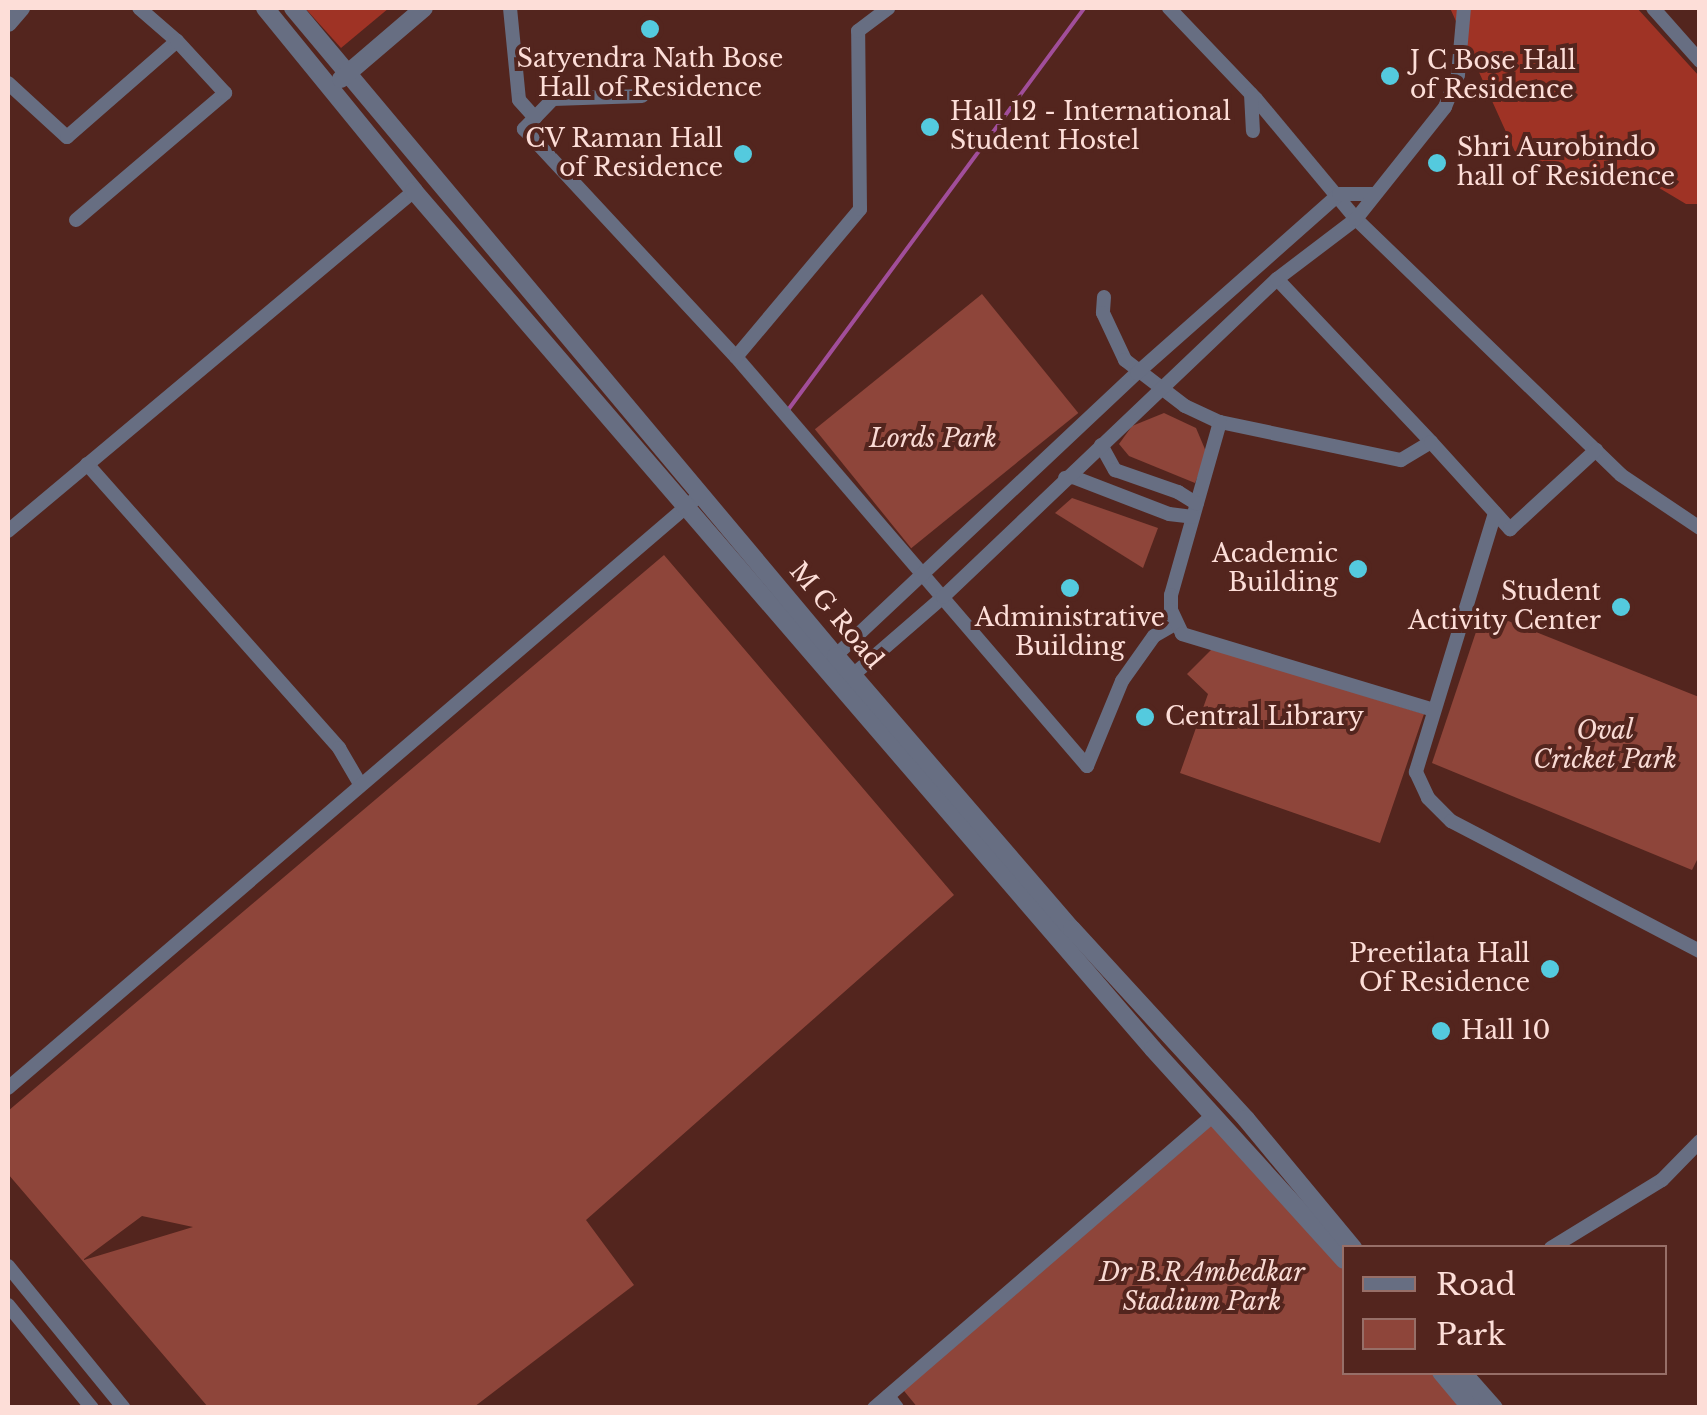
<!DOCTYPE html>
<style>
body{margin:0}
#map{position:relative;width:1707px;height:1415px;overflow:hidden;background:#53251e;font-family:"Libre Baskerville",serif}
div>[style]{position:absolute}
.green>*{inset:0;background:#8e453a;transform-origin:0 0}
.forest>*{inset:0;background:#9f3325}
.stream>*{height:4px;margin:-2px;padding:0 2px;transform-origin:2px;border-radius:2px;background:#a14e9a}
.minor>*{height:14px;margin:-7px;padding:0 7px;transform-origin:7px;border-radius:7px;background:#676e82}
.tertiary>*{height:18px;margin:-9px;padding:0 9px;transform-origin:9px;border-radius:9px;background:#676e82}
.dots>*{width:28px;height:28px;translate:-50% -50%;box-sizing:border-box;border:5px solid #53251e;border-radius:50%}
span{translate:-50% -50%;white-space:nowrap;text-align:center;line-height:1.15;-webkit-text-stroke:8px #53251e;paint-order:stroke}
.poi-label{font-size:25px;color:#fdded8}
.left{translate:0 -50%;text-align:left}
.right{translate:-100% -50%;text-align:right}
.park-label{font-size:25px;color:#f9dad4;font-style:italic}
.street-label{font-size:25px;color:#fdded8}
.frame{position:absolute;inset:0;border:10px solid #fdded8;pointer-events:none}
.legend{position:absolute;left:1342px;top:1245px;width:325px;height:130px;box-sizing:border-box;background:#53251e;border:2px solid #976f68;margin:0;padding:12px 18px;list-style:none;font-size:30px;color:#fdded8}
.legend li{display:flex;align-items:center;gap:20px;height:50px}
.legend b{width:50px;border:2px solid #976f68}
</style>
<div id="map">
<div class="green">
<div style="left:982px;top:294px;width:153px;height:215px;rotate:51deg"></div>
<div style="clip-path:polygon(1164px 413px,1196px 428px,1207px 454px,1195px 483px,1129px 456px,1119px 444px,1132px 426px)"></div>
<div style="clip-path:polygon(1072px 498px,1158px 528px,1143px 568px,1055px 513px)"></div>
<div style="clip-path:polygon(evenodd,664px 555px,954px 895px,586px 1220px,634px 1285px,474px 1407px,208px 1407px,8px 1174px,8px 1111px,664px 555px,142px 1216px,193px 1227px,84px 1260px,84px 1259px,142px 1216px)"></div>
<div style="clip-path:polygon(1483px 611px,1699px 697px,1700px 854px,1692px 870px,1432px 763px)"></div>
<div style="clip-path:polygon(1212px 649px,1424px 714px,1380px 843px,1180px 773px,1208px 694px,1187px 674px)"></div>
<div style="clip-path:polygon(1217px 1120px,1344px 1269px,1344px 1372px,1433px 1373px,1464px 1407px,918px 1408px,900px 1386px)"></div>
</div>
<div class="forest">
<div style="clip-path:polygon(305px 8px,389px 8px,341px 48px)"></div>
<div style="clip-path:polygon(1450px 8px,1637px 8px,1699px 76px,1699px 204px,1686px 204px,1629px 170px,1576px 172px,1516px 154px)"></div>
</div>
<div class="stream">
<div style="left:788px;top:410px;width:499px;rotate:-53.6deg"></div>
</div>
<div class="minor">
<div style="left:510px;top:8px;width:92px;rotate:84.4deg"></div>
<div style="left:519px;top:100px;width:24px;rotate:48deg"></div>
<div style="left:1169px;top:8px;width:126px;rotate:46.3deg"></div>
<div style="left:1256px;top:99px;width:156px;rotate:50.2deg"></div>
<div style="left:1356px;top:219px;width:368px;rotate:44deg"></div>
<div style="left:1621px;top:475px;width:95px;rotate:33.9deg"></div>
<div style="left:1653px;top:8px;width:71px;rotate:48.4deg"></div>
<div style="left:8px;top:83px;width:80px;rotate:42.5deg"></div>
<div style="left:67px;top:137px;width:146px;rotate:-41.1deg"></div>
<div style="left:177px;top:41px;width:50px;rotate:-139deg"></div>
<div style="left:1251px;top:94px;width:37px;rotate:87deg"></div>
<div style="left:642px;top:96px;width:89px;rotate:178.1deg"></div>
<div style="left:553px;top:99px;width:42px;rotate:134deg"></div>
<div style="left:524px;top:129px;width:311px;rotate:47.1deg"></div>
<div style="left:736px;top:357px;width:539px;rotate:49.36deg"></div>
<div style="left:1087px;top:766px;width:92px;rotate:-67.6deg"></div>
<div style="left:1122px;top:681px;width:55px;rotate:-54.6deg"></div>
<div style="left:1154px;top:636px;width:24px;rotate:-30deg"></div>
<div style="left:76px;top:220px;width:196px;rotate:-40.4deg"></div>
<div style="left:225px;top:93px;width:71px;rotate:-132.7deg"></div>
<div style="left:1277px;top:279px;width:224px;rotate:46.6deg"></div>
<div style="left:1104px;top:297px;width:16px;rotate:94deg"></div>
<div style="left:1103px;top:313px;width:52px;rotate:64.9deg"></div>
<div style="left:1125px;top:360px;width:76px;rotate:37.5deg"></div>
<div style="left:1185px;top:406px;width:38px;rotate:25deg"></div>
<div style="left:1220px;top:422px;width:185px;rotate:11.9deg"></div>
<div style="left:1401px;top:460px;width:35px;rotate:-31deg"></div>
<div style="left:1431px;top:442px;width:118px;rotate:47.8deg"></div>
<div style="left:1510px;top:529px;width:117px;rotate:-42.6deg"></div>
<div style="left:736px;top:357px;width:193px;rotate:-50deg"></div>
<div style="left:860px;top:209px;width:178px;rotate:-90.6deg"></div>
<div style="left:858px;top:31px;width:38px;rotate:-37deg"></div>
<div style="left:1220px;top:422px;width:180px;rotate:105.8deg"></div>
<div style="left:1171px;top:595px;width:15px;rotate:90deg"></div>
<div style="left:1171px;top:610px;width:26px;rotate:65deg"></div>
<div style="left:1182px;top:634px;width:263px;rotate:16.8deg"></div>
<div style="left:1101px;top:445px;width:29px;rotate:61deg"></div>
<div style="left:1115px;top:470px;width:67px;rotate:19.2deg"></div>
<div style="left:1178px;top:492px;width:22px;rotate:32deg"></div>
<div style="left:87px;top:464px;width:380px;rotate:48.4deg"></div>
<div style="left:339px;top:748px;width:42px;rotate:59.7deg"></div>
<div style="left:1065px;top:478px;width:8px;rotate:-7deg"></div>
<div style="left:1073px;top:477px;width:103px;rotate:21.1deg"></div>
<div style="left:1169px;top:514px;width:24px;rotate:7deg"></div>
<div style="left:1495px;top:513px;width:271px;rotate:107deg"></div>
<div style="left:1416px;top:772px;width:29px;rotate:65deg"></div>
<div style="left:1428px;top:798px;width:33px;rotate:45deg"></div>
<div style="left:1451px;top:821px;width:281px;rotate:27.6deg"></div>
<div style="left:8px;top:531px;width:530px;rotate:-39.94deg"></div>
<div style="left:831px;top:660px;width:420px;rotate:-43.2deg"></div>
<div style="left:1137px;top:373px;width:270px;rotate:-41.5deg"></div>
<div style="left:1339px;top:194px;width:34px"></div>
<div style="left:846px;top:681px;width:128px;rotate:-40.9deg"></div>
<div style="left:943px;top:597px;width:461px;rotate:-43.6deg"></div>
<div style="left:1277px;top:279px;width:99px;rotate:-37.2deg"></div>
<div style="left:1356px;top:219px;width:143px;rotate:-51.5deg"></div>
<div style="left:1445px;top:107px;width:35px;rotate:-68deg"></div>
<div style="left:1458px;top:75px;width:67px;rotate:-84.9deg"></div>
<div style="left:8px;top:1088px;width:913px;rotate:-40.6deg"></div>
<div style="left:1551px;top:1248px;width:130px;rotate:-31.5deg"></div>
<div style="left:1662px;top:1180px;width:54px;rotate:-45.7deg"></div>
<div style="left:8px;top:1266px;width:183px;rotate:50.8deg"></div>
<div style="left:8px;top:1305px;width:133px;rotate:50.8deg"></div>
<div style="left:888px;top:1396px;width:15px;rotate:53deg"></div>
<div style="left:874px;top:1408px;width:449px;rotate:-40.8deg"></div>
</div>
<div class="tertiary">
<div style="left:265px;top:8px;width:236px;rotate:50.8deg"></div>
<div style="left:414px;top:191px;width:1132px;rotate:49.26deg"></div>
<div style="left:1153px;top:1049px;width:285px;rotate:47.8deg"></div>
<div style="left:293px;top:8px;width:845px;rotate:50.04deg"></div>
<div style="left:836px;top:656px;width:361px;rotate:49.2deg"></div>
<div style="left:1072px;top:929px;width:258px;rotate:47.5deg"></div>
<div style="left:1246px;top:1119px;width:168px;rotate:50.3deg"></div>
<div style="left:8px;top:23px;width:20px;rotate:-49deg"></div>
<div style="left:341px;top:79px;width:109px;rotate:-40.5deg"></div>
<div style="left:1441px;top:1372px;width:47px;rotate:50.2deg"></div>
<div style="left:1462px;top:1372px;width:48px;rotate:48.4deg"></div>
</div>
<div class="dots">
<div style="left:650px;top:29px;background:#54cade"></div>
<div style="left:1390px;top:76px;background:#54cade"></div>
<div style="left:930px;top:127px;background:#54cade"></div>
<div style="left:743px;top:154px;background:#54cade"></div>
<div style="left:1437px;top:163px;background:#54cade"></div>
<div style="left:1358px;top:569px;background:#54cade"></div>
<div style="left:1070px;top:588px;background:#54cade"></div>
<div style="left:1621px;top:607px;background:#54cade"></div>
<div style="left:1145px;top:717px;background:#54cade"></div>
<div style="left:1550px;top:969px;background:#54cade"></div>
<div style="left:1441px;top:1031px;background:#54cade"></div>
</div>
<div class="poi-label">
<span style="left:650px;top:74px">Satyendra Nath Bose<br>Hall of Residence</span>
<span class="left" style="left:1410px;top:76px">J C Bose Hall<br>of Residence</span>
<span class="left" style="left:950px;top:127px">Hall 12 - International<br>Student Hostel</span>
<span class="right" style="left:723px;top:154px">CV Raman Hall<br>of Residence</span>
<span class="left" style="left:1457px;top:163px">Shri Aurobindo<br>hall of Residence</span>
<span class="right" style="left:1338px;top:569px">Academic<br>Building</span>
<span class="right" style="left:1601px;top:607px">Student<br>Activity Center</span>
<span style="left:1070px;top:633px">Administrative<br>Building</span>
<span class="left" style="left:1165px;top:717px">Central Library</span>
<span class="right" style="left:1530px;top:969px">Preetilata Hall<br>Of Residence</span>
<span class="left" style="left:1461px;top:1031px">Hall 10</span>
</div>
<div class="park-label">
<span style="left:933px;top:439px">Lords Park</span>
<span style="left:1605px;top:746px">Oval<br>Cricket Park</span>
<span style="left:1202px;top:1288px">Dr B.R Ambedkar<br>Stadium Park</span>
</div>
<div class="street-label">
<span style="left:836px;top:616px;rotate:50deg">M G Road</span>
</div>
<div class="frame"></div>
<ul class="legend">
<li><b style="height:12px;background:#676e82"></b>Road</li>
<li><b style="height:28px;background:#8e453a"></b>Park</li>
</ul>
</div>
